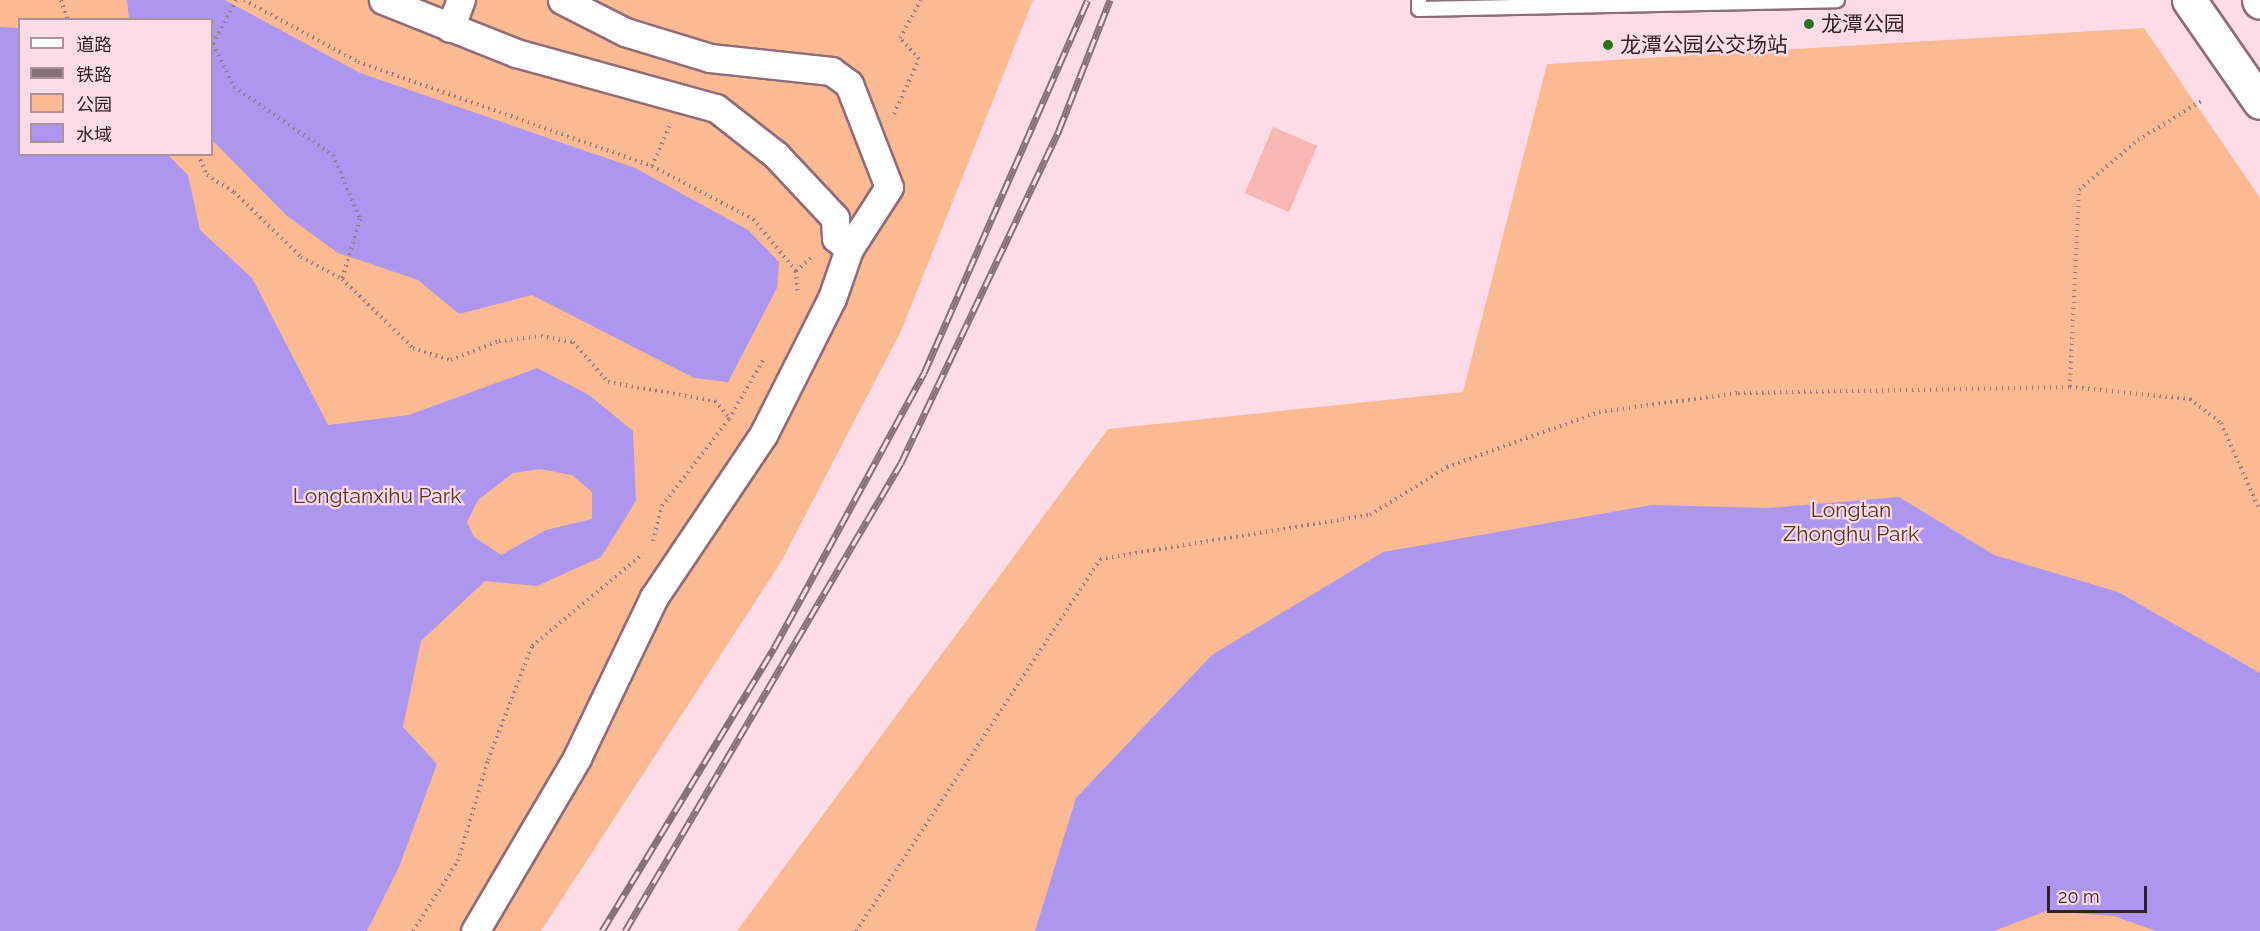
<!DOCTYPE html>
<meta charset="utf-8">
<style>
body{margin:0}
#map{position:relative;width:2260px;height:931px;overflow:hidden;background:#fddce8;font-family:Raleway,"Noto Sans SC",sans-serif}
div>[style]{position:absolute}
.green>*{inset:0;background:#fbba92}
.water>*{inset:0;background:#ad96ef}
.building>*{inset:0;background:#f9b7b3;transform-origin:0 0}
.path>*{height:4px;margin-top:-2px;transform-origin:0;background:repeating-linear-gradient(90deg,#947d85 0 1.5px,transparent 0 6px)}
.roads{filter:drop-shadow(2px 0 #8f6c79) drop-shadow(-2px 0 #8f6c79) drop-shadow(0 2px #8f6c79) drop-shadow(0 -2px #8f6c79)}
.service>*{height:14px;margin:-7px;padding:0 7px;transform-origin:7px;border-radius:7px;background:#fff}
.minor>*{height:27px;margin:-13.5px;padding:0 13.5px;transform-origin:13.5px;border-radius:13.5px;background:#fff}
.tertiary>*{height:33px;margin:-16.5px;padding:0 16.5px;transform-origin:16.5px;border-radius:16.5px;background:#fff}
.rail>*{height:7px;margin-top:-3.5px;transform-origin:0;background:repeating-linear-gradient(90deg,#fddce8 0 14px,#877179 0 28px);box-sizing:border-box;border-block:2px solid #877179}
.dots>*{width:16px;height:16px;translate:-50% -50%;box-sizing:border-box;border:3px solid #fddce8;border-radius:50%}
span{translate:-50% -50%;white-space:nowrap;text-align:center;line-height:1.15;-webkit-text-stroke:4.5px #fddce8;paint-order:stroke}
.poi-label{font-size:21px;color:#302227}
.left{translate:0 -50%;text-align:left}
.park-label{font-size:21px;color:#57331b}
.legend{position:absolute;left:18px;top:18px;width:195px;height:138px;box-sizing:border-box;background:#fddce8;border:2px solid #ab929b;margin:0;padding:8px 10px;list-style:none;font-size:18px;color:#302227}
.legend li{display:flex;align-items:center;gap:12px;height:30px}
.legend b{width:30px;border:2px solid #ab929b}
.scale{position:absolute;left:2047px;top:886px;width:100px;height:27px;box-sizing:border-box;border:3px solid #302227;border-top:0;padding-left:8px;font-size:18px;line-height:21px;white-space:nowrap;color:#302227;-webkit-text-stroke:4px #fddce8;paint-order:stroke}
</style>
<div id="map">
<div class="green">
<div style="clip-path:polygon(evenodd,0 0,1033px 0,901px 331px,781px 562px,541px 931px,0 931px,0 0,20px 20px,212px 20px,212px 154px,20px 154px,20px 20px)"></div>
<div style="clip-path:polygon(2144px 28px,2260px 198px,2260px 931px,737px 931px,1108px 429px,1463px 392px,1547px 64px)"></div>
</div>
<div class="water">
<div style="clip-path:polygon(127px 0,225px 0,360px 73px,635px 168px,748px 230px,779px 262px,777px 288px,728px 382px,694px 378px,532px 295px,459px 314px,418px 280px,338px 253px,287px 216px,212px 140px,212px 20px,129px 19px)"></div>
<div style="clip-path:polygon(evenodd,0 27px,19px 28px,20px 154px,168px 155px,188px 175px,200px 230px,252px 278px,328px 425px,409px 415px,537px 368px,589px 395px,633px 431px,636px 501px,601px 557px,537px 586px,485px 581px,421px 641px,403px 727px,437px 764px,399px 867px,367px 931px,0 931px,0 27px,540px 469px,572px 475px,592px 492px,592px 519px,546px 530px,501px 555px,474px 537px,467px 522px,478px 500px,513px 473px,540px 469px)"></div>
<div style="clip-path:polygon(1899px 497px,1994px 555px,2118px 592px,2260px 673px,2260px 931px,2156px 931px,2114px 916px,2046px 911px,1994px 931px,1035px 931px,1076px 798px,1212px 655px,1383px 552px,1652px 505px,1768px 508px)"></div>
</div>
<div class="building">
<div style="left:1273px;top:127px;width:48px;height:72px;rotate:23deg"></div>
</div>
<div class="path">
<div style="left:61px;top:0;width:21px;rotate:71deg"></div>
<div style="left:236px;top:0;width:50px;rotate:117.6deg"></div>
<div style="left:213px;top:44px;width:48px;rotate:64deg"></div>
<div style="left:234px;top:87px;width:120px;rotate:34.5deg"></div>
<div style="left:333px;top:155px;width:69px;rotate:67.1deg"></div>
<div style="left:360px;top:219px;width:63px;rotate:106.7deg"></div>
<div style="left:244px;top:0;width:130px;rotate:28.5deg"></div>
<div style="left:358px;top:62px;width:312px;rotate:19.5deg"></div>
<div style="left:652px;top:166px;width:114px;rotate:27.7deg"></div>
<div style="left:753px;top:219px;width:67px;rotate:50.4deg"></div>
<div style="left:796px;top:271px;width:24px;rotate:85deg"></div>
<div style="left:894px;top:114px;width:60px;rotate:-65.6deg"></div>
<div style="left:919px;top:59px;width:28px;rotate:-132deg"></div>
<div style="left:900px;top:38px;width:43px;rotate:-61.1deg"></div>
<div style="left:198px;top:154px;width:23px;rotate:67deg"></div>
<div style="left:207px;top:175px;width:32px;rotate:32deg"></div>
<div style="left:234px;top:192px;width:93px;rotate:44.1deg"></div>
<div style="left:301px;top:257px;width:47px;rotate:28.2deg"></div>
<div style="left:342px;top:279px;width:99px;rotate:44.2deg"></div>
<div style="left:413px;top:348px;width:40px;rotate:18deg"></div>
<div style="left:451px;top:360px;width:52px;rotate:-21.6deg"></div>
<div style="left:499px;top:341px;width:42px;rotate:-6.8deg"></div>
<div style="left:541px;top:336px;width:33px;rotate:11deg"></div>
<div style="left:573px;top:342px;width:53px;rotate:48.8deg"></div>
<div style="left:608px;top:382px;width:109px;rotate:10.1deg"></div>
<div style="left:715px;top:401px;width:23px;rotate:50deg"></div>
<div style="left:652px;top:166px;width:43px;rotate:-66.4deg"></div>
<div style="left:796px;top:271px;width:21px;rotate:-41deg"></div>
<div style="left:2070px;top:387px;width:197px;rotate:-87.4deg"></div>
<div style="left:2079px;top:190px;width:77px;rotate:-40.3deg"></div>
<div style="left:2138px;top:140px;width:76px;rotate:-31.6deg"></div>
<div style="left:653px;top:541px;width:36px;rotate:-76deg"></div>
<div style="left:662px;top:506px;width:110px;rotate:-52.4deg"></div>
<div style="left:729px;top:419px;width:72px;rotate:-59.9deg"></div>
<div style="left:413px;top:931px;width:83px;rotate:-57.3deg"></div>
<div style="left:458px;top:861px;width:105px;rotate:-73.5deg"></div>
<div style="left:488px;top:760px;width:122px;rotate:-68.9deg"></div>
<div style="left:532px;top:646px;width:144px;rotate:-39.7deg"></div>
<div style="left:856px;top:931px;width:445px;rotate:-56.7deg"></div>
<div style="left:1100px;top:559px;width:274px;rotate:-9.3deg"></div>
<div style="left:1370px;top:515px;width:91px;rotate:-31.9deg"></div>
<div style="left:1447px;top:467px;width:162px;rotate:-19.9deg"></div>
<div style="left:1599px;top:412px;width:140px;rotate:-7.8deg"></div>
<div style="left:1738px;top:393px;width:332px;rotate:-1deg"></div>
<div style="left:2070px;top:387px;width:121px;rotate:5.7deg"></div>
<div style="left:2190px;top:399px;width:39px;rotate:38deg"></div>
<div style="left:2221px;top:423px;width:96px;rotate:66.1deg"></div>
</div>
<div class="roads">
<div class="service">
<div style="left:1419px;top:0;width:9px;rotate:90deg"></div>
<div style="left:1419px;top:9px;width:418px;rotate:-1.2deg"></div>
</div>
<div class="minor">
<div style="left:383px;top:0;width:143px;rotate:21.7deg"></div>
<div style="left:516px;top:53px;width:207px;rotate:15.4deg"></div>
<div style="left:716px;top:108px;width:76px;rotate:38.1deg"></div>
<div style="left:776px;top:155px;width:86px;rotate:46.9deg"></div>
<div style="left:835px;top:218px;width:20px;rotate:87deg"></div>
<div style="left:836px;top:238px;width:17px;rotate:40deg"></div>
<div style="left:849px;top:249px;width:52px;rotate:109.1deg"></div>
<div style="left:832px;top:298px;width:153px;rotate:116.7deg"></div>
<div style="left:763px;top:435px;width:195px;rotate:123.9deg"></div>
<div style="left:654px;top:597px;width:178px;rotate:115.6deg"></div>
<div style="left:577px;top:758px;width:201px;rotate:120.5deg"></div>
<div style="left:562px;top:0;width:71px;rotate:26.9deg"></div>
<div style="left:625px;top:32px;width:89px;rotate:17deg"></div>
<div style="left:710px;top:58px;width:122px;rotate:6.1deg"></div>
<div style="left:831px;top:71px;width:22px;rotate:36deg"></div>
<div style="left:849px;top:84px;width:110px;rotate:68.8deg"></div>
<div style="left:889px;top:187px;width:74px;rotate:122.8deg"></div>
<div style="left:450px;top:28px;width:30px;rotate:-69deg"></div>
</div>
<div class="tertiary">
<div style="left:2189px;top:0;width:124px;rotate:55.2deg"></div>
<div style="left:2259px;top:0;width:2px;rotate:63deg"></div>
</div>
</div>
<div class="rail">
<div style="left:602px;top:931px;width:331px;rotate:-58.7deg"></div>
<div style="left:774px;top:648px;width:313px;rotate:-61.4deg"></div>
<div style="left:924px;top:373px;width:407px;rotate:-66.3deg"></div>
<div style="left:625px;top:931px;width:543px;rotate:-59.47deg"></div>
<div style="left:901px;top:463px;width:369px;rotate:-64.6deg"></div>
<div style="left:1059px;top:130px;width:140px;rotate:-68.6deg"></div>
</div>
<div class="dots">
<div style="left:1809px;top:24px;background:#297317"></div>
<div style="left:1608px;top:45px;background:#297317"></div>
</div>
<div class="poi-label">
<span class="left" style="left:1821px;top:24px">龙潭公园</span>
<span class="left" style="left:1620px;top:45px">龙潭公园公交场站</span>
</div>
<div class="park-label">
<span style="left:377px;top:496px">Longtanxihu Park</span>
<span style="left:1851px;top:522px">Longtan<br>Zhonghu Park</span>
</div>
<ul class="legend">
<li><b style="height:8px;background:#fff"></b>道路</li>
<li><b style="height:8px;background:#877179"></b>铁路</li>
<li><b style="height:16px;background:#fbba92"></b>公园</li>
<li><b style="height:16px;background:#ad96ef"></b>水域</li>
</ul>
<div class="scale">20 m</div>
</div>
